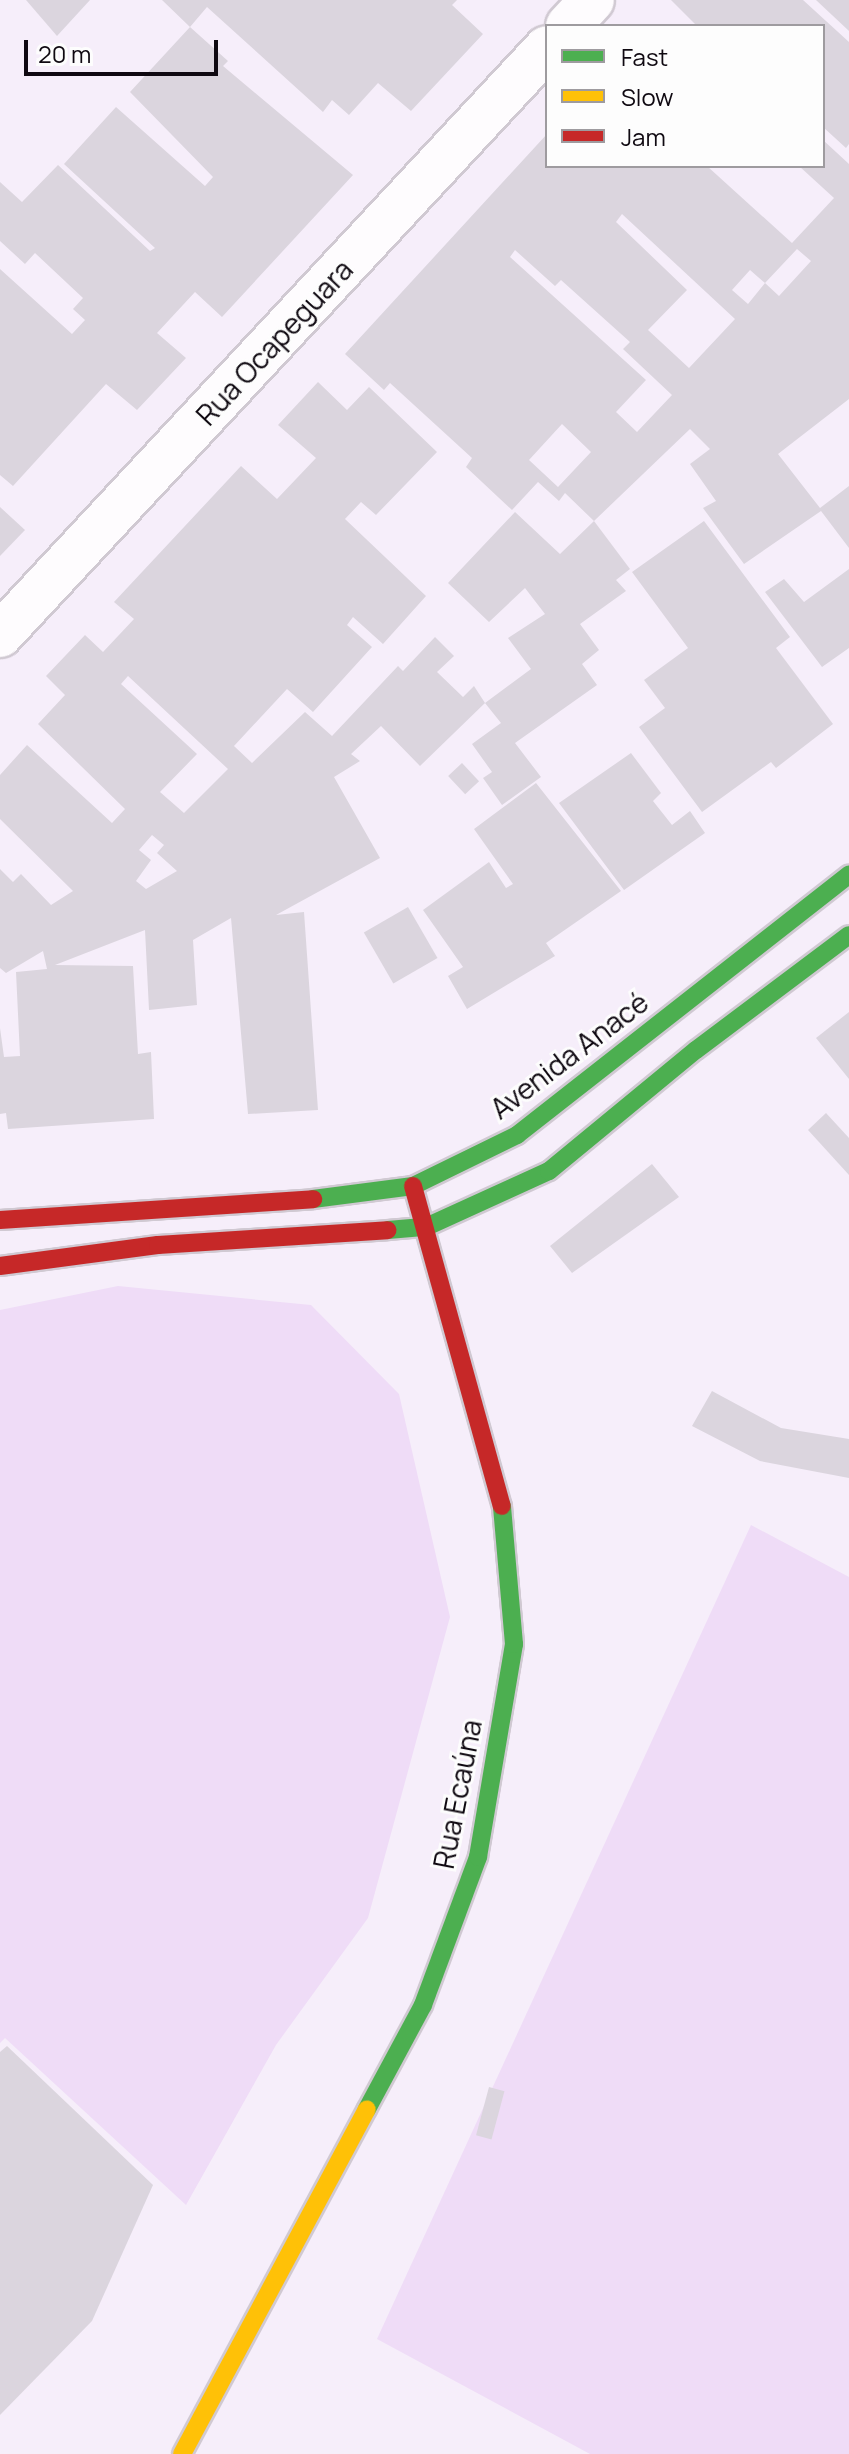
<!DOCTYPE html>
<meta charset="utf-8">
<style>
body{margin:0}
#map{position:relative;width:849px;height:2454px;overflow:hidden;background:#f6eefa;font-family:Manrope,sans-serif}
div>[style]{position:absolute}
.green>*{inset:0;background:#efdcf7}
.building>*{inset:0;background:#dbd5de;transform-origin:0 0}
.roads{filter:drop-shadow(2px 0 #d0c9d2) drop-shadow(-2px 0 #d0c9d2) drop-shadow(0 2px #d0c9d2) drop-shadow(0 -2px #d0c9d2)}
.street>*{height:44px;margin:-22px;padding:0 22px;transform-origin:22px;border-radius:22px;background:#fefcfe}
.fast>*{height:18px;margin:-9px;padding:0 9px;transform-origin:9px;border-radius:9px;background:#4caf50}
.slow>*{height:18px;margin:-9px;padding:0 9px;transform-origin:9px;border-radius:9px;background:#ffc107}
.jam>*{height:18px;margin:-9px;padding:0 9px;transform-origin:9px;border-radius:9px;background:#c62828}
span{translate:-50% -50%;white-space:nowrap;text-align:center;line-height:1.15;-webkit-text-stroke:6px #fdfdfd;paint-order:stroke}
.street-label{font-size:28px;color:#0f0911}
.legend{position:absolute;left:545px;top:24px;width:280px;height:144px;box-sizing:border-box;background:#fdfdfd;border:2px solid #9e9b9f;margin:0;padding:10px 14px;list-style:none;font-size:24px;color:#0f0911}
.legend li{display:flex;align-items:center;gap:16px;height:40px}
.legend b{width:40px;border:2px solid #9e9b9f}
.scale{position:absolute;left:24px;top:40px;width:194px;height:36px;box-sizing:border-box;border:4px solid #0f0911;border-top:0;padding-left:10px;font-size:24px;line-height:28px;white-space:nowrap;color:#0f0911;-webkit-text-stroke:6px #fdfdfd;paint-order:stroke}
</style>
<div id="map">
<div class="green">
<div style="clip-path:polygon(118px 1286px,311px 1305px,399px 1394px,450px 1617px,368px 1918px,276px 2045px,186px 2205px,5px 2038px,0 2043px,0 1310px)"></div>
<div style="clip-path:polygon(751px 1525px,849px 1577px,849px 2454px,590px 2454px,377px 2339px)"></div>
</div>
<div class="building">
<div style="clip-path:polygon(26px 0,90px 0,57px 36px)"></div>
<div style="clip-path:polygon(162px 0,457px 0,452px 5px,483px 34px,411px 111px,378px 83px,349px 115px,332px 100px,323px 112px,207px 7px,190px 27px)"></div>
<div style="clip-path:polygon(671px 0,803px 0,849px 42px,849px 144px,846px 148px,823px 127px,823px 26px,697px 26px)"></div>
<div style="clip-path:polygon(816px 0,849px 0,849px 31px)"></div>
<div style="clip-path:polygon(190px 27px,228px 61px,223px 66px,353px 175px,222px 317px,195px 292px,157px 333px,186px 358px,137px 410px,106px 384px,13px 486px,0 475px,0 269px,72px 334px,85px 320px,73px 309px,83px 298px,35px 253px,25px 264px,0 241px,0 182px,22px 202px,58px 165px,150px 251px,155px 248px,64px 164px,116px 107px,205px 186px,213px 177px,130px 92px)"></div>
<div style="clip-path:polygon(evenodd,547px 134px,547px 166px,707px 166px,792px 243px,834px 198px,799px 166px,823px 166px,823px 140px,849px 164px,849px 399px,778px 454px,820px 508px,849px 486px,849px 548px,821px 511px,744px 564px,703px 508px,716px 501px,690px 464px,710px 449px,690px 429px,594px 521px,565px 493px,559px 501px,538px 482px,512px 510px,466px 467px,472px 458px,390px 383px,384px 390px,345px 354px,547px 134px,622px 214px,735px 319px,689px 368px,648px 330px,687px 290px,616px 222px,622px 214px,547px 134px,797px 249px,811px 261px,779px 296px,765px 283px,748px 304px,732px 290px,750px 270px,765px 283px,797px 249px,547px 134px,515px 250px,555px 286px,561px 280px,630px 342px,623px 349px,672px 395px,637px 432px,616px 412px,646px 380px,510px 257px,515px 250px,547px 134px,562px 424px,591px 452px,558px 487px,529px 460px,562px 424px)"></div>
<div style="clip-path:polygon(evenodd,318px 382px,347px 410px,369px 387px,437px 452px,376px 515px,361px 502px,345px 519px,426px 596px,383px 644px,353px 617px,347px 625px,372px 647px,313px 712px,287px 689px,234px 746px,252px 763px,305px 712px,332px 736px,398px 666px,403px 671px,435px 637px,454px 656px,437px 672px,463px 697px,474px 686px,485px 703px,420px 766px,381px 726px,351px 754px,360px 761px,334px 777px,380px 858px,276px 915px,304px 912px,318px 1110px,248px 1114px,231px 918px,193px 940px,197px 1005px,149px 1010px,145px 930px,55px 965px,133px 966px,138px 1054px,151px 1052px,154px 1119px,8px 1129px,6px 1113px,0 1114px,0 1028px,4px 1057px,20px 1056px,16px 972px,47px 969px,43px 951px,6px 973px,0 968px,0 869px,13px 882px,21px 874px,51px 905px,73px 891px,0 819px,0 775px,27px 745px,112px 823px,125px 809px,38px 724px,65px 695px,46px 676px,85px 635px,103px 652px,134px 619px,114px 602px,241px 466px,277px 499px,316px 458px,278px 425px,318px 382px,128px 676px,228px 769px,184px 813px,160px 792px,197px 754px,121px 684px,128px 676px,318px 382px,152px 835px,164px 845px,157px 853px,177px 871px,146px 889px,136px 881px,151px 860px,139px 850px,152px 835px)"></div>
<div style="clip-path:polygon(0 507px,25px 530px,0 556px)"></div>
<div style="clip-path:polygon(515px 512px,560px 554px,594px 521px,630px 569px,616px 580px,626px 591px,580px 624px,599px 650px,582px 664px,597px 685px,515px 743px,541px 777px,502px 805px,483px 778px,492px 772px,472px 744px,501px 723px,485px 703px,531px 669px,508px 638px,545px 614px,525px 588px,489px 622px,448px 583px)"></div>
<div style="clip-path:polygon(704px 521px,790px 637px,776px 648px,833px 724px,776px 768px,771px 762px,702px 812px,639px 727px,665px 708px,644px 680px,688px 648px,632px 572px)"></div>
<div style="clip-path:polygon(849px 569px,849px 648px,822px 667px,765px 592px,784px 579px,804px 602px)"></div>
<div style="clip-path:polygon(631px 753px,661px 793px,653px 801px,672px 825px,690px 811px,705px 833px,624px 890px,559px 803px)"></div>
<div style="left:462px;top:763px;width:25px;height:19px;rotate:47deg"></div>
<div style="clip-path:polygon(536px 783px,621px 891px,546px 943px,555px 956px,467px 1009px,448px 976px,463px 967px,423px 910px,489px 862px,506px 888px,513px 884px,474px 829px)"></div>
<div style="left:408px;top:907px;width:59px;height:51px;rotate:60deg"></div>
<div style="clip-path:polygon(849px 1012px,849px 1079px,816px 1038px)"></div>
<div style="clip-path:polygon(826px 1113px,849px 1138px,849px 1175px,808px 1130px)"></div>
<div style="clip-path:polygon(652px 1164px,679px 1197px,572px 1273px,550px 1246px)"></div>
<div style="clip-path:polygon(712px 1391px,781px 1428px,849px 1439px,849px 1478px,760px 1461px,692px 1426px)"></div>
<div style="clip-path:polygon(7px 2046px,153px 2185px,92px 2321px,0 2415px,0 2052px)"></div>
<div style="left:489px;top:2087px;width:16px;height:50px;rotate:15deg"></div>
</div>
<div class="roads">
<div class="street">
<div style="left:568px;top:26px;width:35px;rotate:-47deg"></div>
<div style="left:0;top:635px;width:802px;rotate:-47.02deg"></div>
</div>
<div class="fast">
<div style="left:313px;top:1199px;width:101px;rotate:-7.4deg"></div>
<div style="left:413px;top:1186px;width:116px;rotate:-26.1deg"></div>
<div style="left:517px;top:1135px;width:422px;rotate:-38.1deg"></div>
<div style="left:388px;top:1230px;width:38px;rotate:-5deg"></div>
<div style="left:426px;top:1227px;width:135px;rotate:-24.5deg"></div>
<div style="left:549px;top:1171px;width:190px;rotate:-39.5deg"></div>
<div style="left:696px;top:1050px;width:191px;rotate:-36.9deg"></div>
<div style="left:367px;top:2109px;width:118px;rotate:-61.7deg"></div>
<div style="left:423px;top:2005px;width:158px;rotate:-69.6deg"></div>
<div style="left:478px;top:1857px;width:216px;rotate:-80.4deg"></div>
<div style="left:514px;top:1644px;width:139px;rotate:-95deg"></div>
</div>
<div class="slow">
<div style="left:182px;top:2454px;width:391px;rotate:-61.8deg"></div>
</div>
<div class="jam">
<div style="left:413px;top:1186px;width:332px;rotate:74.5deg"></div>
<div style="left:0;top:1220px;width:314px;rotate:-3.8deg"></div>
<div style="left:0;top:1266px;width:159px;rotate:-7.6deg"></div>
<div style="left:158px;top:1245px;width:230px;rotate:-3.7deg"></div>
</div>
</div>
<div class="street-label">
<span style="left:274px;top:342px;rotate:-47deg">Rua Ocapeguara</span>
<span style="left:569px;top:1055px;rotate:-37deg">Avenida Anacé</span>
<span style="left:457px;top:1794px;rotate:-79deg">Rua Ecaúna</span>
</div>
<ul class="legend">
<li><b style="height:10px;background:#4caf50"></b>Fast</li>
<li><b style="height:10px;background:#ffc107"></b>Slow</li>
<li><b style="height:10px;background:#c62828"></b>Jam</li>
</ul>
<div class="scale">20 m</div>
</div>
